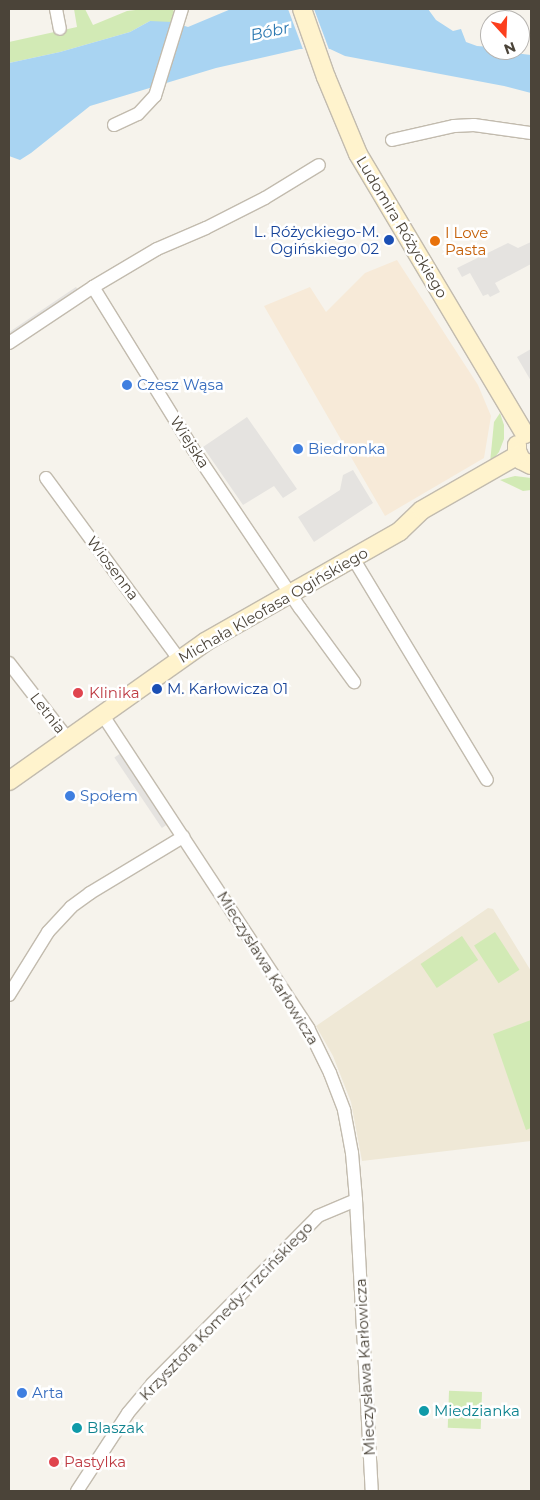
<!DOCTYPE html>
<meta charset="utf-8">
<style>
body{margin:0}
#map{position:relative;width:540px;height:1500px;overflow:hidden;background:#f6f3ec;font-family:Montserrat,sans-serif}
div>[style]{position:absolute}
.commercial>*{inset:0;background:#f7ead8}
.education>*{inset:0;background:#efe8d6}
.green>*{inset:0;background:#d2eab5;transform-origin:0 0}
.parking>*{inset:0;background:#e5e3e0;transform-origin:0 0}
.water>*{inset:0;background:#a9d4f2}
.pier>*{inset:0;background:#f6f3ec}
.roads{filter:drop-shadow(1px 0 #c2bbae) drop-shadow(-1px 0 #c2bbae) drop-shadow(0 1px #c2bbae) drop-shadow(0 -1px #c2bbae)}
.street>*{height:12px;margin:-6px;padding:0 6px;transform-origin:6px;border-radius:6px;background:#fff}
.secondary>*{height:18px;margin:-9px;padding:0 9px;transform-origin:9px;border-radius:9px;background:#fff3cd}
.dots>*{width:14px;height:14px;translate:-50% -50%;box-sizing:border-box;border:2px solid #fff;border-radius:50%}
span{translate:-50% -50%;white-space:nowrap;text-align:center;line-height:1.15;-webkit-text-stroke:5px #fff;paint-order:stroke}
.street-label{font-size:15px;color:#4b4439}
.transit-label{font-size:15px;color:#164399}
.right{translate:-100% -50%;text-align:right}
.left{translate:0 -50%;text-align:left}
.food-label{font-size:15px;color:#c56008}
.shop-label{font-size:15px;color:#366cbe}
.health-label{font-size:15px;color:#be3a42}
.culture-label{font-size:15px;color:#0d838f}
.water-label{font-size:16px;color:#2e7ab2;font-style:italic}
.frame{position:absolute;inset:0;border:10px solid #4b4439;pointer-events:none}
.north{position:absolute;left:480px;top:10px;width:50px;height:50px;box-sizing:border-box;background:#fff;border:1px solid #b7b4b0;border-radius:50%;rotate:160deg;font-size:14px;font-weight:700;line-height:20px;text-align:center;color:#4b4439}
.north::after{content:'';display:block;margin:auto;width:18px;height:22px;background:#fc3f1d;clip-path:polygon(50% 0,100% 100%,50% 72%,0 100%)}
</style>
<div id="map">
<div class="commercial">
<div style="clip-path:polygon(397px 260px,478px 385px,491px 416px,484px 458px,385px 516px,264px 306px,310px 287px,326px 312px,365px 273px)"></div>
</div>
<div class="education">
<div style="clip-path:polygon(488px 908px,493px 909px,531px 971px,531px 1141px,362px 1161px,351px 1102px,333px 1056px,316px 1026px)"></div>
</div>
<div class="green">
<div style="clip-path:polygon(74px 9px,85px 9px,93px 25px,127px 11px,144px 9px,173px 9px,175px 16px,170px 33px,150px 21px,130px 32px,60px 52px,9px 63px,9px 42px,77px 27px)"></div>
<div style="clip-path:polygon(500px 413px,504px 425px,504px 439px,499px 452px,490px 463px,494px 422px)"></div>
<div style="clip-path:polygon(515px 476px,531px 478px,531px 490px,523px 491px,500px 480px)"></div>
<div style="left:495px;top:932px;width:45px;height:25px;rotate:57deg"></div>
<div style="left:462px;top:936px;width:29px;height:50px;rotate:56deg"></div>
<div style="clip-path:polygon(531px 1020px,531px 1128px,526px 1130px,493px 1034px)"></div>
<div style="left:482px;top:1392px;width:37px;height:33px;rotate:92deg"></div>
</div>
<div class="parking">
<div style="clip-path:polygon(531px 242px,531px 264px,495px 283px,500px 292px,490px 297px,488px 294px,483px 296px,470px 273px,462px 277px,457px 268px,508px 243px,518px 248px)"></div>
<div style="left:76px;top:287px;width:7px;height:80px;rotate:56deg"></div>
<div style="clip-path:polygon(531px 349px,531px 381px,517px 357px)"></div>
<div style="clip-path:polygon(247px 417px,297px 489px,283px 498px,274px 486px,243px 505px,203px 447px)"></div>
<div style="clip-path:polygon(353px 470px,373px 503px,314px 542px,298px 517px,340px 490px,343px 475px)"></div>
<div style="left:121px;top:753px;width:85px;height:8px;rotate:56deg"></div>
</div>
<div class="water">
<div style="clip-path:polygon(231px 9px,428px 9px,436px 20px,453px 31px,461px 29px,466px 42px,477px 46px,490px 47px,490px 50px,531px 55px,531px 93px,504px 86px,345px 56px,330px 49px,300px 49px,216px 68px,90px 106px,31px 153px,20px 160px,9px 156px,9px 63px,60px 52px,130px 32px,150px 21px,172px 22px,188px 27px)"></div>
</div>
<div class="pier">
<div style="clip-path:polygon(288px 9px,314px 9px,330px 52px,304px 52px)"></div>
</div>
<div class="roads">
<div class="street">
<div style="left:56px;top:9px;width:20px;rotate:79deg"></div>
<div style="left:114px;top:125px;width:26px;rotate:-25deg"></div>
<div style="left:138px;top:114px;width:25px;rotate:-47deg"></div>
<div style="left:155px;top:96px;width:91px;rotate:-72.8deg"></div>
<div style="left:392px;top:140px;width:64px;rotate:-12.7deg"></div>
<div style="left:454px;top:126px;width:20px;rotate:-3deg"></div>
<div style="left:474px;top:125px;width:58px;rotate:8deg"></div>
<div style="left:93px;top:287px;width:190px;rotate:58.3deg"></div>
<div style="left:193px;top:449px;width:192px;rotate:56.1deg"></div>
<div style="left:300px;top:608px;width:92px;rotate:53.9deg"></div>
<div style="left:9px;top:343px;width:101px;rotate:-33.7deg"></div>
<div style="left:93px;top:287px;width:74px;rotate:-30.7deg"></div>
<div style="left:157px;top:249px;width:53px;rotate:-23.2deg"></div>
<div style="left:206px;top:228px;width:66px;rotate:-27deg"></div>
<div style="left:265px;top:198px;width:63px;rotate:-31.4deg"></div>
<div style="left:46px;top:478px;width:225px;rotate:53.7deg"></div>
<div style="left:353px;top:558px;width:259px;rotate:58.9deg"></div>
<div style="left:9px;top:663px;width:96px;rotate:52.2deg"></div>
<div style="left:102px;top:714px;width:376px;rotate:56.7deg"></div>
<div style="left:308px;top:1028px;width:50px;rotate:63.9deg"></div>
<div style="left:330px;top:1073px;width:40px;rotate:69deg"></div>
<div style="left:344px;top:1110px;width:44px;rotate:79.5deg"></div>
<div style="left:352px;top:1153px;width:47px;rotate:85.1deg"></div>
<div style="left:356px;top:1200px;width:291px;rotate:86.9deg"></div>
<div style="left:9px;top:995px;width:74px;rotate:-58.2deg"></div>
<div style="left:48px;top:932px;width:34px;rotate:-47deg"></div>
<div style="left:71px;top:907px;width:24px;rotate:-36deg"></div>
<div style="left:90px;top:893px;width:109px;rotate:-31.1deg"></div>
<div style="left:77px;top:1491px;width:93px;rotate:-56.8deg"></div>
<div style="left:128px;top:1413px;width:38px;rotate:-50deg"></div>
<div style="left:152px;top:1384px;width:236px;rotate:-45.3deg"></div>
<div style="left:318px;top:1216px;width:41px;rotate:-22.8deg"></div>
</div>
<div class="secondary">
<div style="left:302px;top:9px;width:72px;rotate:70.6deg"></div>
<div style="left:326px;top:77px;width:83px;rotate:67.4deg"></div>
<div style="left:358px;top:154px;width:326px;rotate:59.2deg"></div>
<div style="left:517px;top:445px;width:6px;rotate:90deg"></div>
<div style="left:517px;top:451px;width:10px;rotate:66deg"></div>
<div style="left:521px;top:460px;width:11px;rotate:27deg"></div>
<div style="left:9px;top:781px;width:240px;rotate:-35.3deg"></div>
<div style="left:205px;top:642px;width:224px;rotate:-29.6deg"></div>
<div style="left:400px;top:531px;width:30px;rotate:-44deg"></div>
<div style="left:422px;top:510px;width:111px;rotate:-29.8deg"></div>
</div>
</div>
<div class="dots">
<div style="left:389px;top:240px;background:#1a4fb4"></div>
<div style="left:435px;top:241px;background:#e8710a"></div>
<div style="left:127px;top:385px;background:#3f7fe0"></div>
<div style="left:298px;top:449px;background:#3f7fe0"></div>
<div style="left:157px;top:689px;background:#1a4fb4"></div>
<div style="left:78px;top:693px;background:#e0444e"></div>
<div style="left:70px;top:796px;background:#3f7fe0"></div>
<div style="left:22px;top:1393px;background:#3f7fe0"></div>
<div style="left:424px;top:1411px;background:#0f9aa8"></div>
<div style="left:77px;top:1428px;background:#0f9aa8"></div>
<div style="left:54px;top:1462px;background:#e0444e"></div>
</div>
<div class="street-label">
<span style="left:402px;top:227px;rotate:59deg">Ludomira Różyckiego</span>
<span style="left:190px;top:442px;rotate:57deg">Wiejska</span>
<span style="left:113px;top:568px;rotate:53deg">Wiosenna</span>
<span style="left:273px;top:605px;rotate:-30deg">Michała Kleofasa Ogińskiego</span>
<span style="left:48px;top:713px;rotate:52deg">Letnia</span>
<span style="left:268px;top:968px;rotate:58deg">Mieczysława Karłowicza</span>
<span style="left:226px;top:1311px;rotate:-46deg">Krzysztofa Komedy-Trzcińskiego</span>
<span style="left:365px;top:1367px;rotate:-93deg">Mieczysława Karłowicza</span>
</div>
<div class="transit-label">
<span class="right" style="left:379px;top:240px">L. Różyckiego-M.<br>Ogińskiego 02</span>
<span class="left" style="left:167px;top:689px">M. Karłowicza 01</span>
</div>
<div class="food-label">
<span class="left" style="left:445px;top:241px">I Love<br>Pasta</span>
</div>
<div class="shop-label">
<span class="left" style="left:137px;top:385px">Czesz Wąsa</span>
<span class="left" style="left:308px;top:449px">Biedronka</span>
<span class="left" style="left:80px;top:796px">Społem</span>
<span class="left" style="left:32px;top:1393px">Arta</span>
</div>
<div class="health-label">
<span class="left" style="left:89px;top:693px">Klinika</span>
<span class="left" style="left:64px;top:1462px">Pastylka</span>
</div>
<div class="culture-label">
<span class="left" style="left:434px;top:1411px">Miedzianka</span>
<span class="left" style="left:87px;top:1428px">Blaszak</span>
</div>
<div class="water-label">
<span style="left:270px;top:32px;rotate:-12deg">Bóbr</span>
</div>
<div class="frame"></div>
<div class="north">N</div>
</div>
